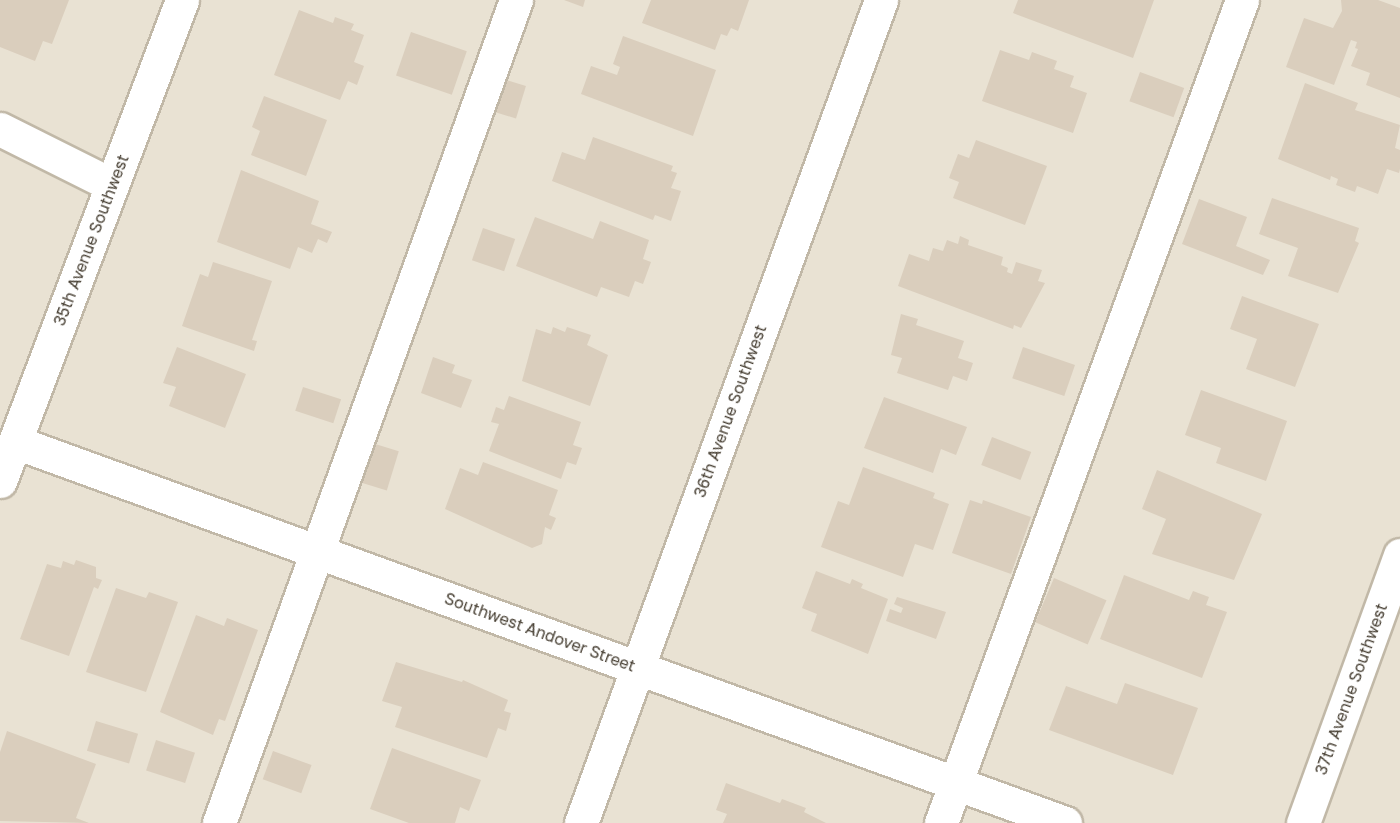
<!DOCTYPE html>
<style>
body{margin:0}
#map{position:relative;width:1400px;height:823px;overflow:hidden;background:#f4f0e5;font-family:"Golos Text",sans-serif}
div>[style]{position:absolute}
.residential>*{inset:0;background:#e9e2d3;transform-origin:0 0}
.building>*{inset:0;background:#dacebd;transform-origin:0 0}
.roads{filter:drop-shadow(2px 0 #c1b8a7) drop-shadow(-2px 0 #c1b8a7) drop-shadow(0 2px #c1b8a7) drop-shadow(0 -2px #c1b8a7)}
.minor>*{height:33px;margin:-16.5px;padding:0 16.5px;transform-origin:16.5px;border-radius:16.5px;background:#fff}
span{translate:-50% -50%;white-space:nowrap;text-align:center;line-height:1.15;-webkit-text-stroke:5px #fff;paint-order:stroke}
.street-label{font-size:16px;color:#484034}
</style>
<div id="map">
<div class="residential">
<div style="left:0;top:0;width:1400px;height:823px"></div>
</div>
<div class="building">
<div style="clip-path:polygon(0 0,69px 0,52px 44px,43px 41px,35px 61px,0 47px)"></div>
<div style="clip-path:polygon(564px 0,585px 0,583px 7px)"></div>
<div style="clip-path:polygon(651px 0,749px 0,738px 31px,731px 28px,727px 36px,721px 34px,715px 50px,642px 23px)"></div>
<div style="clip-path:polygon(1018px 0,1154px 0,1133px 58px,1013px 13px)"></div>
<div style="clip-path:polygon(1341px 0,1378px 0,1400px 8px,1400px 98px,1366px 85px,1370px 73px,1351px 66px,1358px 49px,1355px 48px,1357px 42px,1351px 40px,1334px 85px,1286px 67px,1304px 18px,1333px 28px,1342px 11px)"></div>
<div style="clip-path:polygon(299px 10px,333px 23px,335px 17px,354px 24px,351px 30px,364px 35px,354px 62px,364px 66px,357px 85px,348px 81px,340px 100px,274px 75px)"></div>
<div style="left:411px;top:32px;width:59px;height:46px;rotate:19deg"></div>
<div style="clip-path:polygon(623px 36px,716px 70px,693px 136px,581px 94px,591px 66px,617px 75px,620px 67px,613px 64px)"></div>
<div style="clip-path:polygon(1000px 50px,1029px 60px,1032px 52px,1057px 61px,1054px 69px,1074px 76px,1070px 87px,1087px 93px,1073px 133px,982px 101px)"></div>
<div style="left:1140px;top:72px;width:47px;height:31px;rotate:20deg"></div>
<div style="left:503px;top:79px;width:24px;height:34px;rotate:17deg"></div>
<div style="clip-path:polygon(1305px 83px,1358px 103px,1355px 110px,1400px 125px,1395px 148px,1400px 150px,1400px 169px,1399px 173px,1387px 169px,1378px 194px,1357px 186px,1355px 192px,1336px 185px,1338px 179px,1331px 176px,1330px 180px,1278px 159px)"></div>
<div style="clip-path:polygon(264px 96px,327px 120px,306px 176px,251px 155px,260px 131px,252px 127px)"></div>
<div style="clip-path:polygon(593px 137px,673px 166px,671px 171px,677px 173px,671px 188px,681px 191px,671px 221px,655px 215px,653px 220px,552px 181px,562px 152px,585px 160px)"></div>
<div style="clip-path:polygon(976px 140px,1047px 166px,1025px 225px,953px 198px,959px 182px,949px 178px,958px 154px,969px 158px)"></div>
<div style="clip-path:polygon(241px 170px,319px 201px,311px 224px,332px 232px,327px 243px,318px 239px,312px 253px,298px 247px,290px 269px,217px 242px)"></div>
<div style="clip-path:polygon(1272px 198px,1359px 228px,1355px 241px,1359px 243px,1338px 293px,1288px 276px,1298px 248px,1259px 234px)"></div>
<div style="clip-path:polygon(1199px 199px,1247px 217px,1236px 246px,1270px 260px,1263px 275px,1182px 244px)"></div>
<div style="clip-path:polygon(535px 217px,593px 239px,600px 221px,649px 240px,643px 259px,651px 262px,643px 284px,635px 281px,629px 297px,601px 287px,597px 297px,516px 266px)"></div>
<div style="left:483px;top:228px;width:34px;height:34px;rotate:19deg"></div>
<div style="clip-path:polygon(960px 236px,969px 240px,968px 245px,1003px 257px,1001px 265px,1008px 268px,1007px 272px,1012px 274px,1016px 262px,1042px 270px,1038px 281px,1045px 283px,1021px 328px,1014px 325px,1013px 329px,898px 286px,909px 254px,929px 261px,933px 248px,943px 251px,947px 240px,958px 244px)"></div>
<div style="clip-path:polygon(213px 262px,272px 281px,252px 340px,257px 341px,254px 351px,182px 326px,200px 274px,208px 277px)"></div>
<div style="clip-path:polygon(1242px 296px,1319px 324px,1295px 387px,1246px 369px,1257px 339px,1230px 329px)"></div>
<div style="clip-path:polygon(901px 314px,918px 319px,916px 325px,964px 341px,958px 358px,973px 363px,967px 381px,953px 376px,948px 390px,897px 373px,902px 358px,891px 355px)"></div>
<div style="clip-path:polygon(553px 327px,565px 332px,567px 327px,591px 335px,587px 345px,608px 355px,590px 406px,522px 381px,536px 329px,551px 334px)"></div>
<div style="clip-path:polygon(177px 347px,246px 374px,225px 428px,169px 406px,176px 387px,163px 383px)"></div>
<div style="left:1023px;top:347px;width:55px;height:33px;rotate:19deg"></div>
<div style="clip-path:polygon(433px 357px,455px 365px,452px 373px,472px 380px,461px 408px,421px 393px)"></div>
<div style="left:303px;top:387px;width:40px;height:25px;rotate:18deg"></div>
<div style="clip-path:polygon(1201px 390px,1287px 421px,1266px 481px,1216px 463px,1221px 448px,1185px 435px)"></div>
<div style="clip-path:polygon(509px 396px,581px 422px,573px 445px,582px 448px,576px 465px,567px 462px,561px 479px,489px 451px,499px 424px,491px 422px,496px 407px,504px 410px)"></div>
<div style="clip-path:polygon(884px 397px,967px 427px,956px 455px,941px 449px,933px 473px,864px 448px)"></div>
<div style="left:992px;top:437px;width:42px;height:30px;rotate:21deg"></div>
<div style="left:372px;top:443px;width:28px;height:41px;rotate:17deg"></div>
<div style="clip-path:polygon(483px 462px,558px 490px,549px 515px,556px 518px,551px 530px,545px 527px,542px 544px,532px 548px,445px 509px,460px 468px,478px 475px)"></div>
<div style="clip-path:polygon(863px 467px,935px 493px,933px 498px,949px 504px,933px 550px,915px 544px,903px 577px,821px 547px,838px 501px,849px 505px)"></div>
<div style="clip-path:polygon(1157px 470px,1262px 514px,1234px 580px,1152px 554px,1166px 519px,1142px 509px)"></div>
<div style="clip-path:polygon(970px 500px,982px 504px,983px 500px,1031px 517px,1011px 574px,952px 553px)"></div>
<div style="clip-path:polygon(76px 560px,96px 567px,96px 578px,102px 580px,98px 589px,94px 587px,69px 656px,20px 639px,47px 564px,61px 568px,63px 561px,74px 565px)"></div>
<div style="clip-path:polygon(816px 571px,850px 584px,852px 579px,863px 584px,861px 588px,888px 599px,868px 654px,811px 631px,817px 614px,802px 608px)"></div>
<div style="clip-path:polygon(1124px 575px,1189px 600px,1193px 591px,1209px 597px,1206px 605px,1227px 612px,1202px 678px,1100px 639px)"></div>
<div style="left:1054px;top:578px;width:57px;height:48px;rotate:23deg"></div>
<div style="clip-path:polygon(116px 588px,146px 598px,149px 592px,178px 602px,146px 692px,86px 672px)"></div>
<div style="clip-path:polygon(897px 597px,946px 612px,936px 639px,886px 621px,890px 609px,901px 613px,903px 608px,894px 604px)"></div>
<div style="clip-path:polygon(196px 615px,224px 626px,227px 618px,258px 630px,225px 721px,219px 719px,213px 735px,160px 712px)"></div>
<div style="clip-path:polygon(396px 662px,462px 682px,463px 680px,508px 700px,504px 711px,511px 713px,506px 731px,498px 728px,487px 758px,395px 727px,402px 707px,382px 701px)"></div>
<div style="clip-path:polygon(1125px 683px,1198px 708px,1173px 775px,1049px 730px,1066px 686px,1117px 704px)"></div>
<div style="left:96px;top:721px;width:44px;height:31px;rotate:17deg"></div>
<div style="clip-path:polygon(7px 731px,96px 764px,76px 818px,89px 823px,0 821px,0 752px)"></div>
<div style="left:156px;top:740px;width:41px;height:32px;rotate:18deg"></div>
<div style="clip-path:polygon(392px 748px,481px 780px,469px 811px,460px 807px,455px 823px,409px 823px,370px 809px)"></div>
<div style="left:273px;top:751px;width:41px;height:30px;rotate:20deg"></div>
<div style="clip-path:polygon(726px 783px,780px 803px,782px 799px,806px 808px,804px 812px,826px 823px,723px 823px,727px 814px,716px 810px)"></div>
</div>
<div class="roads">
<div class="minor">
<div style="left:0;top:129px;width:125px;rotate:26.6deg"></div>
<div style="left:15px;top:442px;width:1117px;rotate:19.94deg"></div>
<div style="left:0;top:481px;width:514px;rotate:-69.27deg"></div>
<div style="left:219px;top:823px;width:875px;rotate:-70.16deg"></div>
<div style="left:581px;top:823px;width:876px;rotate:-69.97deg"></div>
<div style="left:941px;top:823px;width:876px;rotate:-69.91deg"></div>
<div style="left:1303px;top:823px;width:285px;rotate:-70.1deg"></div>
</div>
</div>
<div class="street-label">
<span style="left:91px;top:240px;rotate:-69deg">35th Avenue Southwest</span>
<span style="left:730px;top:411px;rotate:-70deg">36th Avenue Southwest</span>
<span style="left:540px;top:632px;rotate:20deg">Southwest Andover Street</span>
<span style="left:1351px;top:689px;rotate:-70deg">37th Avenue Southwest</span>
</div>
</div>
